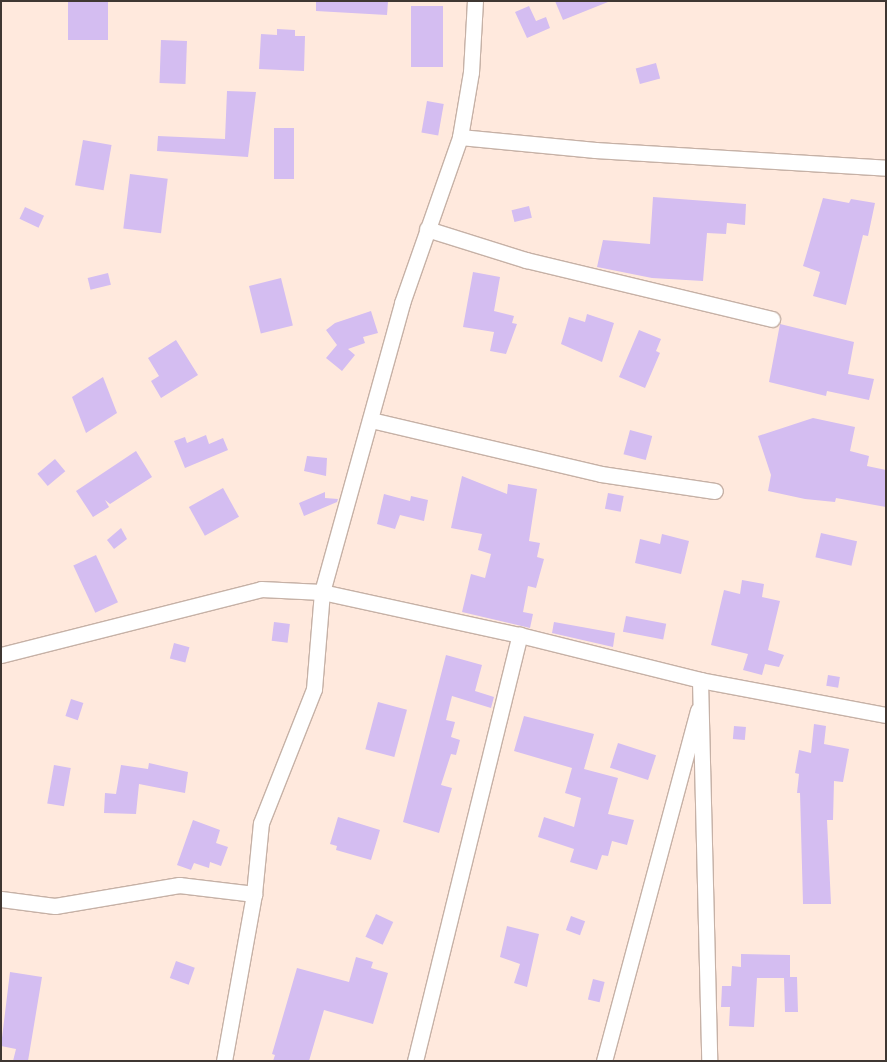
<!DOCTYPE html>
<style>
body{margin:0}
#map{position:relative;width:887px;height:1062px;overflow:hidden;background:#ffe9dd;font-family:Helvetica,sans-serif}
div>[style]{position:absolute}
.building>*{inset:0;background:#d4bdf1;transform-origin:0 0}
.roads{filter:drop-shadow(1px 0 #c6b1a6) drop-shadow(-1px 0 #c6b1a6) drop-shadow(0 1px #c6b1a6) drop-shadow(0 -1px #c6b1a6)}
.street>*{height:15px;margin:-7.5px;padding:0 7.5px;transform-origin:7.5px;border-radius:7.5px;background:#fff}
span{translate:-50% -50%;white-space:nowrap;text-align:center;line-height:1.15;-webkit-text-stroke:5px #fff;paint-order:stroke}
.frame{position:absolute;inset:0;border:2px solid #3f3732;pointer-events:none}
</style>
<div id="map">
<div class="building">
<div style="left:68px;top:1px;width:40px;height:39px"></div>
<div style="clip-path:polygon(316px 1px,388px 1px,387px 15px,316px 11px)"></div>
<div style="clip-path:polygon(555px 1px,608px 1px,608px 2px,563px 20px)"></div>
<div style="left:411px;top:6px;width:32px;height:61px"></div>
<div style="clip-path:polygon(529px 6px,536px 21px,546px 17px,550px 28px,527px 38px,515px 12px)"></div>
<div style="clip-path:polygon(277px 29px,295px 30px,295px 36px,305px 36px,304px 71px,259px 69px,261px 34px,277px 35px)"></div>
<div style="left:161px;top:40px;width:26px;height:43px;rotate:2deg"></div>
<div style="left:656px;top:63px;width:16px;height:21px;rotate:75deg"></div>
<div style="clip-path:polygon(227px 91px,256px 92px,248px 157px,157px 151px,158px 136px,225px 139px)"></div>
<div style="left:427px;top:101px;width:17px;height:32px;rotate:10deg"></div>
<div style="left:274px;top:128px;width:20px;height:51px"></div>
<div style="left:83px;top:140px;width:29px;height:46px;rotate:10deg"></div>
<div style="left:130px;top:174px;width:38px;height:55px;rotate:7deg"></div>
<div style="clip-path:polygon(653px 197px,746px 204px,745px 225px,727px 223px,726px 234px,707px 233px,703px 281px,652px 278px,597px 267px,603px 240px,650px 244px)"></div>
<div style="clip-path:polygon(823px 198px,849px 203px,851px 199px,875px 203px,868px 236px,863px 235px,846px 305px,813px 296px,820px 272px,803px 266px)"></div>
<div style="left:529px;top:206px;width:12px;height:18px;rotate:76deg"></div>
<div style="left:25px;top:207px;width:21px;height:13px;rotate:25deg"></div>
<div style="clip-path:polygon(473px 272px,500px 277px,494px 311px,514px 316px,512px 323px,517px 324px,506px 354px,490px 351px,494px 332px,463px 327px)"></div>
<div style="left:108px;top:273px;width:12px;height:21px;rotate:76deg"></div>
<div style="left:281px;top:278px;width:49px;height:33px;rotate:76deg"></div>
<div style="clip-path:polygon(371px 311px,378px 333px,363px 337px,365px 343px,348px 349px,355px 355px,342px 371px,326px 358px,337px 345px,326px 330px,335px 323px)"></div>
<div style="clip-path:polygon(587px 314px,614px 323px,602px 362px,561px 344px,569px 317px,585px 322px)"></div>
<div style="clip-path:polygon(780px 324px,854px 342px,848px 374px,874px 379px,869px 400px,827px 391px,826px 396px,769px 382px)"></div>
<div style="clip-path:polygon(639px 330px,661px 339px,656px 351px,660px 353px,645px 388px,619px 377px)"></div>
<div style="clip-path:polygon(176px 340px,198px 375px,161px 398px,151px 381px,159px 376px,148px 358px)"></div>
<div style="clip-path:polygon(103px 377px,117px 413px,86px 433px,72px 397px)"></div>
<div style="clip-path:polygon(813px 418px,855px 427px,850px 451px,869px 456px,867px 466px,886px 470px,886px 507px,836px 498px,835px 502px,805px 499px,768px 491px,771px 475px,758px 436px)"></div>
<div style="left:630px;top:430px;width:23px;height:25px;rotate:15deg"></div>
<div style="clip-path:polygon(206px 435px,209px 444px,223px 438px,228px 450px,185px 468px,174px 441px,185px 437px,187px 443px)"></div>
<div style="clip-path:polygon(136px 451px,152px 477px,110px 504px,105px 500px,109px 507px,93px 517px,76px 491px)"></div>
<div style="clip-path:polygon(307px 456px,327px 458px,326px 476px,304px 471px)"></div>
<div style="left:55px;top:459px;width:16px;height:23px;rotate:50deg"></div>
<div style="clip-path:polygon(462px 476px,507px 494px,508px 484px,537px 489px,529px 541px,540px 543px,537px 557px,544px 559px,536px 588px,528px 586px,523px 612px,533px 614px,530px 628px,462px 612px,471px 574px,485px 578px,491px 554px,478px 550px,482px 534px,451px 528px)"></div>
<div style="left:223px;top:488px;width:33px;height:39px;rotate:61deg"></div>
<div style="clip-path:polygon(325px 492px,325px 498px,338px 499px,337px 502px,304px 516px,299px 503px)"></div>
<div style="left:608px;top:493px;width:16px;height:16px;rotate:11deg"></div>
<div style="clip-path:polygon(384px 494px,410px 501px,411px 496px,428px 500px,424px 521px,400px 515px,395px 529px,377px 524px)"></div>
<div style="clip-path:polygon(121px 528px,127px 539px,114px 549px,107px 540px)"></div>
<div style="left:821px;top:533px;width:37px;height:25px;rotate:13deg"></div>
<div style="clip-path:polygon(662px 534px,689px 541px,681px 574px,635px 563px,640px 539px,660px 544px)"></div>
<div style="left:96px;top:555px;width:52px;height:25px;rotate:65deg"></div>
<div style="clip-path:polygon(742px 580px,764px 584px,762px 597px,780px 601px,768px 650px,784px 655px,779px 667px,765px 664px,762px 675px,743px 670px,748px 654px,711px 645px,724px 590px,740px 594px)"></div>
<div style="left:626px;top:616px;width:41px;height:16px;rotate:11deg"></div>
<div style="left:274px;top:622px;width:16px;height:19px;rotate:7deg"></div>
<div style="clip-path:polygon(554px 622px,615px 633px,613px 647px,552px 633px)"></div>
<div style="left:174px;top:643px;width:16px;height:16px;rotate:15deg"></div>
<div style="clip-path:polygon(446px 655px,482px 665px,475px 691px,494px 697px,491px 708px,452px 696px,446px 720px,455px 722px,451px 737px,460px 740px,456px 755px,451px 754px,441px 785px,452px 788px,439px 833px,403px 822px)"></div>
<div style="left:828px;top:675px;width:12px;height:11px;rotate:9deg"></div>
<div style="left:71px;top:699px;width:13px;height:18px;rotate:18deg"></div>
<div style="left:378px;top:702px;width:30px;height:49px;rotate:15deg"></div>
<div style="clip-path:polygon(524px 716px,594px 734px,584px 769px,618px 778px,608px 814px,634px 820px,627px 845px,612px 841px,608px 856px,602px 855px,597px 870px,570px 862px,574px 849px,538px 837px,544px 817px,574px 827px,581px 798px,565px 793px,572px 768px,514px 751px)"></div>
<div style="clip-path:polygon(814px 724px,826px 726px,824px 744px,849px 749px,843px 782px,834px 781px,833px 820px,827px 820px,831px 904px,803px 904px,800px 793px,797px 793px,799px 774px,795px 773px,799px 750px,811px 753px)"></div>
<div style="left:734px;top:726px;width:12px;height:13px;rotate:5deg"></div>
<div style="left:618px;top:743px;width:40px;height:26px;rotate:18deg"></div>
<div style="clip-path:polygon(149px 763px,188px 772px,185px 793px,139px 784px,136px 814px,104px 813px,105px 793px,116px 794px,121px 765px,148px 769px)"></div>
<div style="left:54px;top:765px;width:17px;height:39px;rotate:10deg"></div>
<div style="clip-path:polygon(338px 817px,380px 830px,371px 860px,336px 850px,337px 846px,330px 844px)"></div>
<div style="clip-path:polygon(193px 820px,220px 830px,216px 843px,228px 847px,221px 866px,210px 862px,209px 868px,194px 863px,191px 870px,177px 865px)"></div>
<div style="left:376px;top:914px;width:19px;height:25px;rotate:25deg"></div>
<div style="left:571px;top:916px;width:15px;height:15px;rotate:20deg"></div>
<div style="clip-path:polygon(507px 926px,539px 934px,527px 987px,514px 983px,520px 964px,500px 957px)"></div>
<div style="clip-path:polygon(741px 954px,790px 955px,790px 977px,797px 977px,798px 1012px,785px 1012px,784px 978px,757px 978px,754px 1027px,729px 1026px,730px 1007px,721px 1007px,722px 986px,731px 986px,732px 966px,741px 967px)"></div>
<div style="clip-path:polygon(356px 957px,373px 962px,371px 968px,388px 973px,373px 1024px,324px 1010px,309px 1061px,273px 1061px,275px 1055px,272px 1054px,297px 968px,349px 982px)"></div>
<div style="left:176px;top:961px;width:20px;height:18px;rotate:20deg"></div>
<div style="clip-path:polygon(10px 972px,42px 977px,28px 1061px,13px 1061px,16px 1049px,1px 1046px)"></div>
<div style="left:593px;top:979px;width:12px;height:21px;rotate:14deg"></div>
</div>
<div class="roads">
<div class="street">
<div style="left:460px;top:137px;width:136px;rotate:5.5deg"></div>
<div style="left:595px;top:150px;width:292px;rotate:3.5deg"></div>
<div style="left:427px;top:229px;width:104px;rotate:17.4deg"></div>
<div style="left:526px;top:260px;width:253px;rotate:13.5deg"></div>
<div style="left:371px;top:420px;width:236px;rotate:13.2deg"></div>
<div style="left:601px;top:474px;width:115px;rotate:8.5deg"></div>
<div style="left:1px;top:655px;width:268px;rotate:-14.2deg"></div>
<div style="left:261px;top:589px;width:61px;rotate:2.8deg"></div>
<div style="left:322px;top:592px;width:203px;rotate:12.3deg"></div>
<div style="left:520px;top:635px;width:186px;rotate:14deg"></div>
<div style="left:700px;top:680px;width:189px;rotate:10.7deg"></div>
<div style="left:700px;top:680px;width:381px;rotate:88.6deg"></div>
<div style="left:1px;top:899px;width:54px;rotate:7.4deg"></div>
<div style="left:55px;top:906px;width:126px;rotate:-9.6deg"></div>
<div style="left:179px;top:885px;width:76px;rotate:6.8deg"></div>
<div style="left:224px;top:1061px;width:170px;rotate:-79.8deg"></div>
<div style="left:254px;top:894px;width:71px;rotate:-84.4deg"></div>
<div style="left:261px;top:823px;width:144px;rotate:-68.4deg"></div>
<div style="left:314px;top:689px;width:97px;rotate:-85.3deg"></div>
<div style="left:322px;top:592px;width:300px;rotate:-74.5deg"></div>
<div style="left:402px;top:303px;width:176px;rotate:-70.7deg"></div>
<div style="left:460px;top:137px;width:66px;rotate:-80.4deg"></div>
<div style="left:471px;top:72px;width:71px;rotate:-86.8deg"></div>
<div style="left:415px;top:1061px;width:439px;rotate:-76.2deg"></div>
<div style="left:604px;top:1061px;width:363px;rotate:-75deg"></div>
</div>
</div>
<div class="frame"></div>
</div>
